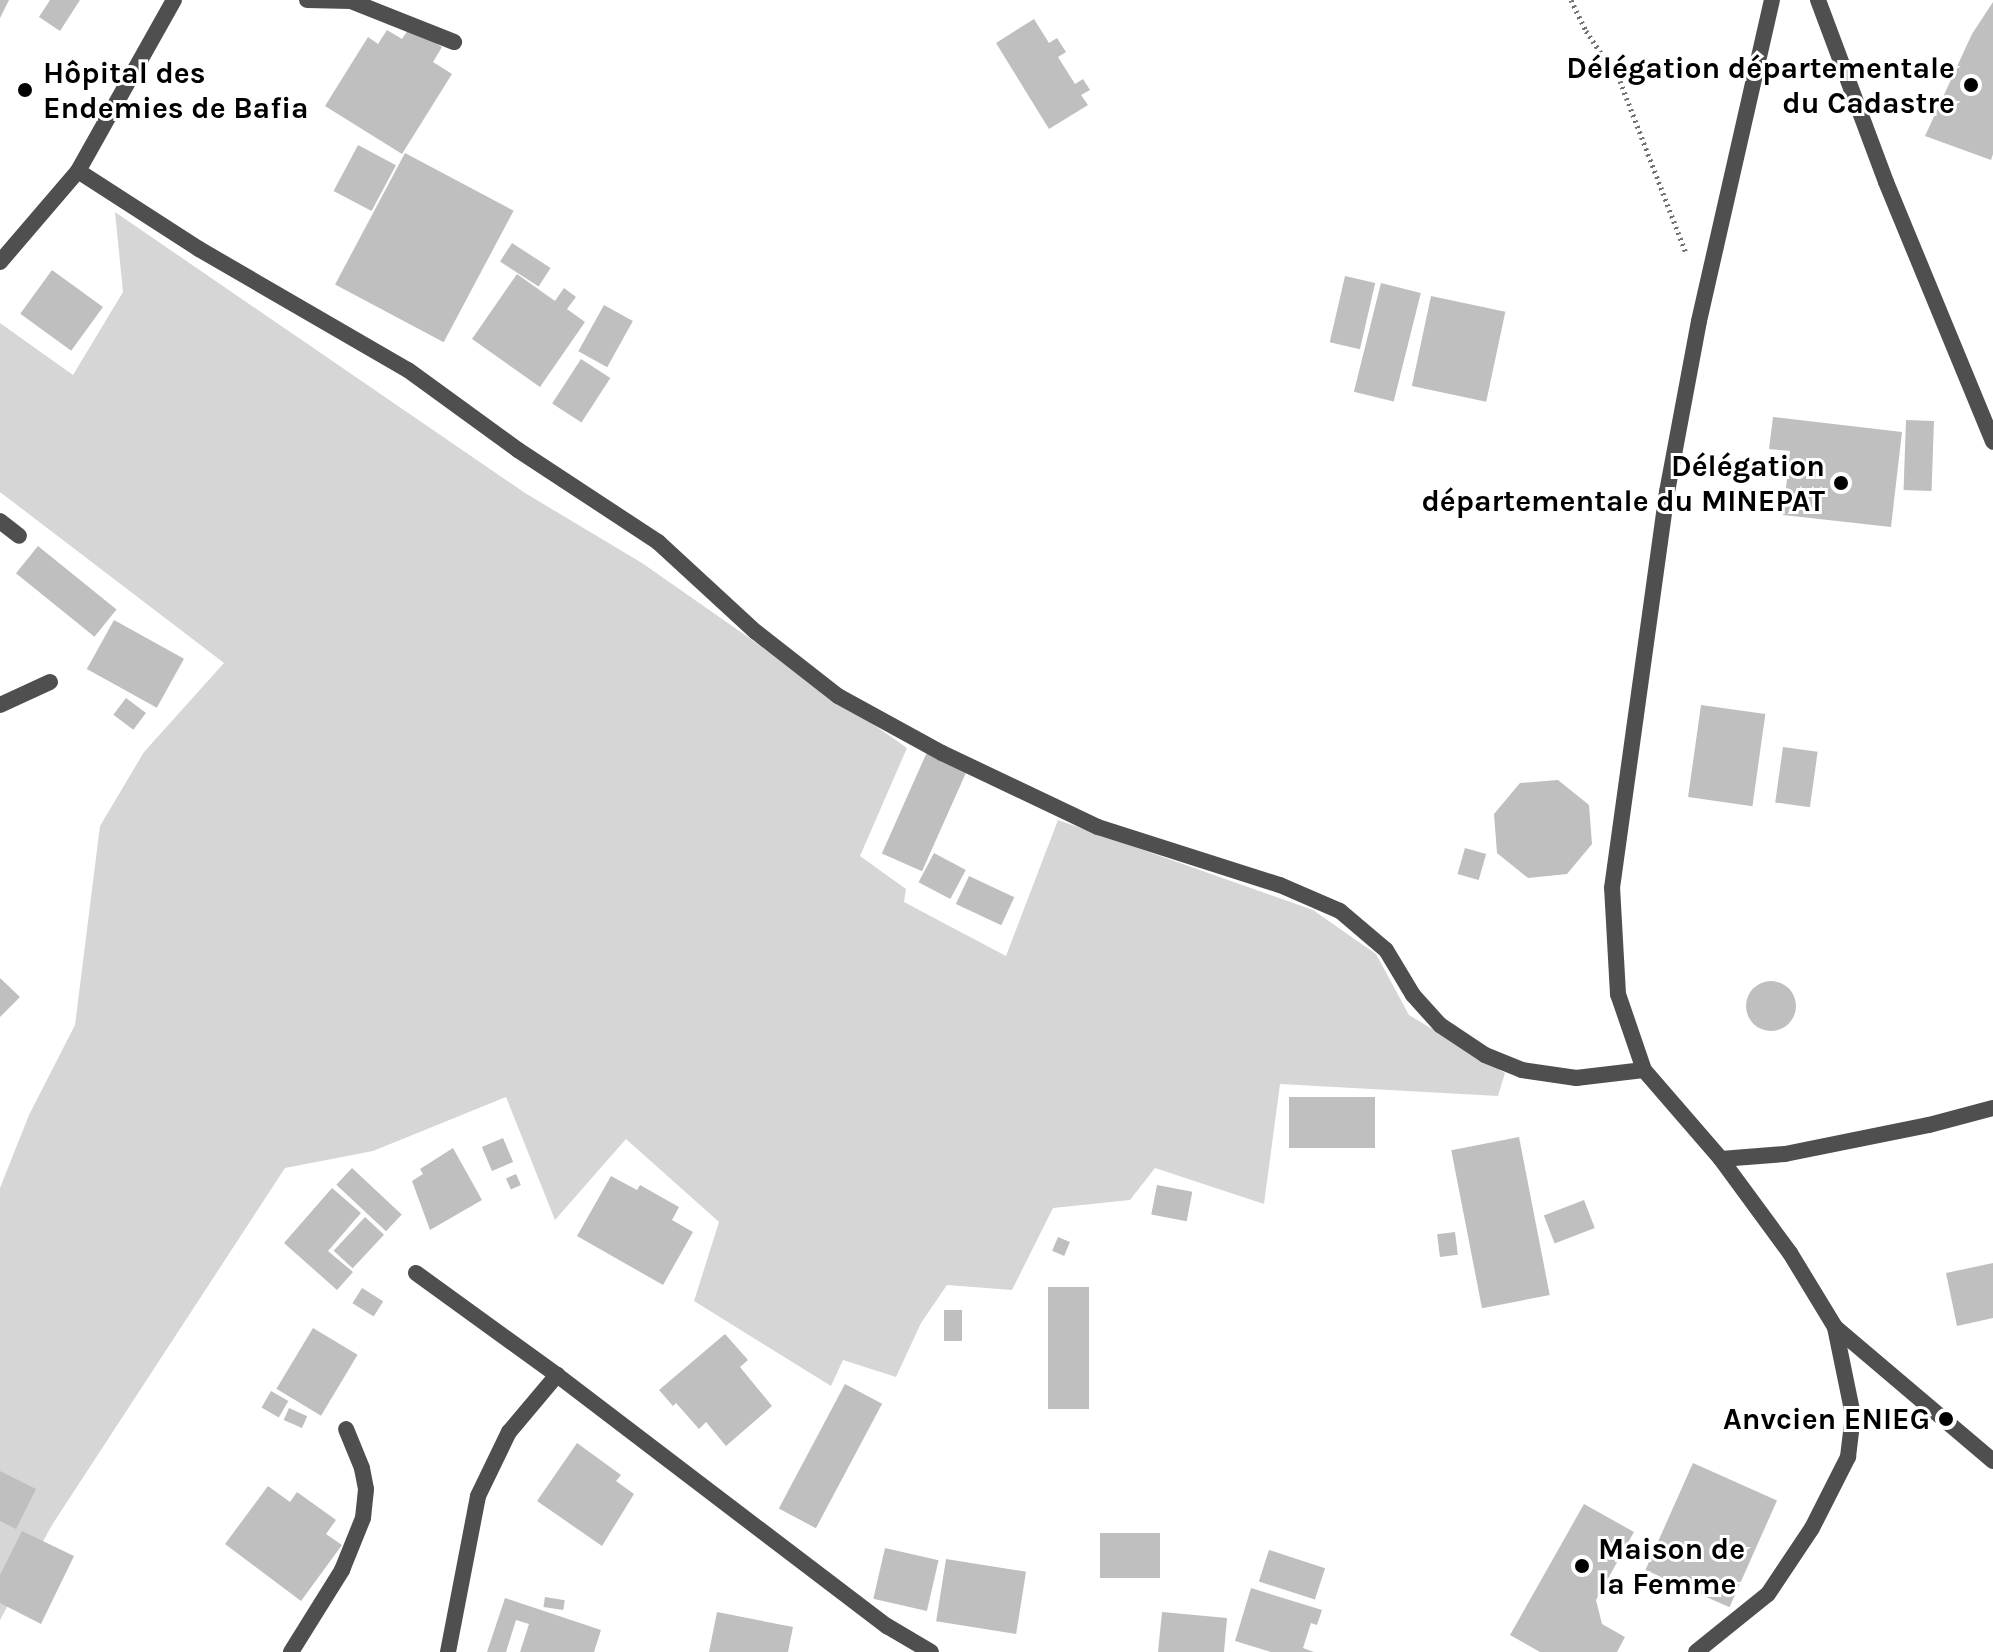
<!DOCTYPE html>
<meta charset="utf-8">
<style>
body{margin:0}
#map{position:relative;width:1993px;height:1652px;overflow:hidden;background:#fff;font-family:Karla,sans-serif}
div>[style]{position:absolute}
.green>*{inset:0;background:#d6d6d6}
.building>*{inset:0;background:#bfbfbf;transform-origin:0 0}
.round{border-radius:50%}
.path>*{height:5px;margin-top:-2.5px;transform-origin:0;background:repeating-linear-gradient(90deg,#717171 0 2px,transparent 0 6px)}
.minor>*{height:16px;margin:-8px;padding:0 8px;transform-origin:8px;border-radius:8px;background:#4f4f4f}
.dots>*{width:22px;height:22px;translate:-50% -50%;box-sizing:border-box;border:4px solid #fff;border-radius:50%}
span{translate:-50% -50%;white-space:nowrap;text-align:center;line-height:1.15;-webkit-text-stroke:6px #fff;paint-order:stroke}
.poi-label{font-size:30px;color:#000;font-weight:700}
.right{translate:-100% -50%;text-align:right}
.left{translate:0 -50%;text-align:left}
</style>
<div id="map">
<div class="green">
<div style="clip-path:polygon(115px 212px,525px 493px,642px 563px,907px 748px,860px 856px,906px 889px,904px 902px,1006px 956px,1058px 820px,1313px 910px,1376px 954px,1409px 1015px,1505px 1073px,1498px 1096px,1280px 1084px,1264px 1204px,1155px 1168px,1130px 1200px,1053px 1208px,1012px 1290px,947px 1285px,921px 1323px,896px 1377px,843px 1360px,831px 1386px,694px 1301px,719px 1222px,626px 1139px,555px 1220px,506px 1097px,373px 1151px,285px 1168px,52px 1525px,0 1620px,0 1188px,29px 1115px,75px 1025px,100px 826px,144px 752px,224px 663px,0 492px,0 323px,73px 375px,123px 292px)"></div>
</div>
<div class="building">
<div style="clip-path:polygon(0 0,9px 0,0 18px)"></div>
<div style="clip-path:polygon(50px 0,80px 0,60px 31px,39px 17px)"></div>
<div style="clip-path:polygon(1993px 2px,1993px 154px,1991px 160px,1925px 136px,1972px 34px)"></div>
<div style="clip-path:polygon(1034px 19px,1049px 43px,1057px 38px,1066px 52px,1058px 57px,1075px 84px,1083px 79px,1090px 90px,1081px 95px,1088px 105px,1049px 129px,996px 43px)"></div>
<div style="clip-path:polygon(410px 27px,442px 47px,433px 62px,452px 74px,402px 154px,325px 106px,368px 37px,378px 44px,387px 30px,402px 39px)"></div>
<div style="left:358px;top:145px;width:43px;height:52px;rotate:28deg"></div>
<div style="left:405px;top:153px;width:123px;height:149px;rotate:28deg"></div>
<div style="left:512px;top:243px;width:46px;height:22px;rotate:33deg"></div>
<div style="left:52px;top:270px;width:63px;height:54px;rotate:36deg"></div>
<div style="clip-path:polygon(517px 274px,555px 301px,564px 288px,576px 297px,567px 309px,585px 322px,540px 387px,472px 339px)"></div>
<div style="left:1345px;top:276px;width:31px;height:68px;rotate:13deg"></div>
<div style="left:1381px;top:283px;width:41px;height:112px;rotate:14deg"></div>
<div style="left:1431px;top:296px;width:76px;height:92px;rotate:12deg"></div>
<div style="left:604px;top:305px;width:33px;height:53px;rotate:29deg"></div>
<div style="left:581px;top:359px;width:35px;height:53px;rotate:33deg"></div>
<div style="clip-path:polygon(1773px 417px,1902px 432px,1891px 527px,1783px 515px,1790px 451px,1769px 449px)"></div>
<div style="left:1906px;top:420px;width:28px;height:70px;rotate:2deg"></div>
<div style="left:38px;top:546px;width:101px;height:35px;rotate:39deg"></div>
<div style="left:114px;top:620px;width:80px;height:56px;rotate:29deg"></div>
<div style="left:126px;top:698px;width:25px;height:21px;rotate:37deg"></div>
<div style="left:1701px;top:705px;width:65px;height:93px;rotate:8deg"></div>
<div style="left:1783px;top:747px;width:35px;height:56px;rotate:8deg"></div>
<div style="left:927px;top:752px;width:44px;height:111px;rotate:24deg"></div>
<div style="clip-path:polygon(1558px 780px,1589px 805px,1592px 844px,1567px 874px,1528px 878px,1497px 853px,1494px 814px,1520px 783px)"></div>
<div style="left:1465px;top:848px;width:22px;height:27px;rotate:16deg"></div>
<div style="left:934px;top:853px;width:36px;height:33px;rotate:28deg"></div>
<div style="left:969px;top:876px;width:50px;height:31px;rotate:25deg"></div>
<div style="clip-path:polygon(0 978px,20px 997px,0 1017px)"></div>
<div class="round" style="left:1746px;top:981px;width:50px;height:50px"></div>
<div style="left:1375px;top:1097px;width:51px;height:86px;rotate:90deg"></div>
<div style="left:1519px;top:1137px;width:161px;height:69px;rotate:79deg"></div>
<div style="left:503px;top:1138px;width:26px;height:23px;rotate:67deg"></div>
<div style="clip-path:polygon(453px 1148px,482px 1200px,430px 1230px,412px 1181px,423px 1174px,420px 1169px)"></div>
<div style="left:352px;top:1168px;width:68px;height:23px;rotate:43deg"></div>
<div style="left:516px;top:1174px;width:12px;height:11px;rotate:66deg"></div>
<div style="clip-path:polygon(611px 1176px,637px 1190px,640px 1185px,679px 1207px,672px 1220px,693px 1232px,663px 1285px,577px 1236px)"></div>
<div style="left:1157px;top:1185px;width:36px;height:30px;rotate:11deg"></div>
<div style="clip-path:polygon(332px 1188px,361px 1213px,328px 1251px,353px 1272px,337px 1290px,284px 1243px)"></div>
<div style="left:1584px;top:1200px;width:30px;height:43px;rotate:69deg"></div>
<div style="left:365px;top:1217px;width:26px;height:46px;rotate:43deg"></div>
<div style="left:1455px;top:1232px;width:23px;height:18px;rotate:83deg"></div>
<div style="left:1058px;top:1237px;width:13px;height:15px;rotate:23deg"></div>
<div style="clip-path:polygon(1993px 1263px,1993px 1318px,1957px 1326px,1946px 1273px)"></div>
<div style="left:1048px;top:1287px;width:41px;height:122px"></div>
<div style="left:362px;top:1288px;width:25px;height:18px;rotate:32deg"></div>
<div style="left:944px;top:1310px;width:18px;height:31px"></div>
<div style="left:313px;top:1328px;width:52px;height:71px;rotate:31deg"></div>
<div style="clip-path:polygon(725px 1334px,748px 1360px,740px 1367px,772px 1406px,726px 1446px,706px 1422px,699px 1429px,676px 1403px,673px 1406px,659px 1390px)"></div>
<div style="left:845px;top:1384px;width:42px;height:141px;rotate:28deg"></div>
<div style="left:271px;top:1391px;width:20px;height:19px;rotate:30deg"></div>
<div style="left:289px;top:1408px;width:20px;height:13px;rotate:24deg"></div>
<div style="clip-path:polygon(577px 1443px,621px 1475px,616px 1481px,634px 1494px,602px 1546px,537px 1501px)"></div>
<div style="left:1693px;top:1463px;width:92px;height:117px;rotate:24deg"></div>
<div style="clip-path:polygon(0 1471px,36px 1489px,16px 1529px,0 1521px)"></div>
<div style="clip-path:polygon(268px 1486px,290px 1502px,297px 1492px,336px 1520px,326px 1534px,342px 1545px,301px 1601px,225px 1544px)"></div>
<div style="clip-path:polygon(1584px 1504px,1634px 1532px,1596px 1600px,1602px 1624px,1625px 1637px,1617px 1652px,1540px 1652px,1510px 1635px)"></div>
<div style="clip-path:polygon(22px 1531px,74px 1556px,41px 1624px,0 1603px,0 1575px)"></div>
<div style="left:1160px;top:1533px;width:45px;height:60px;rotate:90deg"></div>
<div style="left:885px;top:1548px;width:55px;height:52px;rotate:13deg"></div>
<div style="left:1269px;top:1550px;width:59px;height:33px;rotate:18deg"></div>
<div style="left:946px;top:1559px;width:81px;height:63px;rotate:9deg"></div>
<div style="clip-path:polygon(1251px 1588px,1322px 1610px,1317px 1625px,1311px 1623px,1303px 1648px,1314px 1652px,1271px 1652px,1235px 1641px)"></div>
<div style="left:545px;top:1597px;width:20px;height:10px;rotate:9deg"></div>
<div style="clip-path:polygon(505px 1598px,601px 1630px,594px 1652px,520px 1652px,529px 1624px,516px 1620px,506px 1652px,487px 1652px)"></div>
<div style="clip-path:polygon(717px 1612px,793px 1627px,788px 1652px,709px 1652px)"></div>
<div style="clip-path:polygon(1162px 1612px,1227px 1618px,1224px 1652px,1158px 1652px)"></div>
</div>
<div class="path">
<div style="left:1571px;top:0;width:34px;rotate:64deg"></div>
<div style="left:1586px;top:31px;width:60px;rotate:55.8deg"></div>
<div style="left:1620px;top:81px;width:184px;rotate:69deg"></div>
</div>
<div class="minor">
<div style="left:307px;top:0;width:44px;rotate:1.3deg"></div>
<div style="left:351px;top:1px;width:111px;rotate:21.7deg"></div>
<div style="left:1818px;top:0;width:194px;rotate:69.5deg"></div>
<div style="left:1886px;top:182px;width:281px;rotate:67.6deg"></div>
<div style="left:78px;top:171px;width:144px;rotate:32.8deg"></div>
<div style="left:199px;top:249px;width:241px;rotate:30.1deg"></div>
<div style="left:408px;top:370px;width:136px;rotate:36deg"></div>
<div style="left:518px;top:450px;width:168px;rotate:33.3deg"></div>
<div style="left:658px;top:542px;width:133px;rotate:42.6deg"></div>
<div style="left:756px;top:632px;width:104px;rotate:38deg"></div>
<div style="left:838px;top:696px;width:119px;rotate:28.7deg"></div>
<div style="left:942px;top:753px;width:173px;rotate:25.4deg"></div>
<div style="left:1098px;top:827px;width:191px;rotate:17.7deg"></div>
<div style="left:1280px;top:885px;width:65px;rotate:23.4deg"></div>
<div style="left:1340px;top:911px;width:60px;rotate:40.3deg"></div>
<div style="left:1386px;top:950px;width:52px;rotate:59deg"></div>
<div style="left:1413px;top:995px;width:40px;rotate:48deg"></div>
<div style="left:1440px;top:1025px;width:54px;rotate:33.7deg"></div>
<div style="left:1485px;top:1055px;width:40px;rotate:22deg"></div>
<div style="left:1522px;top:1070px;width:55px;rotate:8.4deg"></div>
<div style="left:1576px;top:1078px;width:68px;rotate:-6.7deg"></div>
<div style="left:0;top:262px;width:120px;rotate:-49.4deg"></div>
<div style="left:78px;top:171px;width:196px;rotate:-60.7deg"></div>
<div style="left:0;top:521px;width:24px;rotate:38deg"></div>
<div style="left:0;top:705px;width:55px;rotate:-24.7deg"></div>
<div style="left:1721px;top:1159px;width:64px;rotate:-4.5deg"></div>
<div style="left:1785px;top:1154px;width:147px;rotate:-11.4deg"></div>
<div style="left:1929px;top:1125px;width:66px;rotate:-14.9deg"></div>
<div style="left:416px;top:1273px;width:174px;rotate:35.9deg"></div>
<div style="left:557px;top:1375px;width:415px;rotate:37.3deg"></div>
<div style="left:887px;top:1626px;width:51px;rotate:30.6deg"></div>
<div style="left:1835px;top:1327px;width:207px;rotate:40.3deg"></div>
<div style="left:291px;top:1652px;width:97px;rotate:-58.1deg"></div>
<div style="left:342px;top:1570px;width:56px;rotate:-68deg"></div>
<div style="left:363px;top:1518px;width:29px;rotate:-84deg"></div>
<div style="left:366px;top:1489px;width:21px;rotate:-101deg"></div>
<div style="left:362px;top:1468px;width:42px;rotate:-112.3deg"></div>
<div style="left:448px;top:1652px;width:159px;rotate:-79.1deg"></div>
<div style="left:478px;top:1496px;width:71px;rotate:-64.2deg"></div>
<div style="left:509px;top:1432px;width:75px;rotate:-49.9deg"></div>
<div style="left:1696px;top:1652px;width:92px;rotate:-38.9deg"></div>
<div style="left:1768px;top:1594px;width:79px;rotate:-56.3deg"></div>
<div style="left:1812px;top:1528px;width:80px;rotate:-63.1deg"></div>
<div style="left:1848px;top:1457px;width:42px;rotate:-83.2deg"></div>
<div style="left:1853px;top:1415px;width:90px;rotate:-101.6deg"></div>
<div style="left:1835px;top:1327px;width:87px;rotate:-121.3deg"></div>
<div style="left:1790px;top:1253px;width:117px;rotate:-126.3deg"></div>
<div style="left:1721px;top:1159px;width:118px;rotate:-130.9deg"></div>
<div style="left:1644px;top:1070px;width:80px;rotate:-108.9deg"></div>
<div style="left:1618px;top:994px;width:106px;rotate:-93.2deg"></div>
<div style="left:1612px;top:888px;width:400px;rotate:-82.1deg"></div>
<div style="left:1667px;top:492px;width:174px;rotate:-79.4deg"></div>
<div style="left:1699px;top:321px;width:329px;rotate:-77.2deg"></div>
</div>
<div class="dots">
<div style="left:1971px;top:85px;background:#000"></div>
<div style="left:25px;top:90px;background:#000"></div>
<div style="left:1841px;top:483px;background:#000"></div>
<div style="left:1946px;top:1419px;background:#000"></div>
<div style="left:1582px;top:1566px;background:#000"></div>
</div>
<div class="poi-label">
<span class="right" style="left:1955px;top:85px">Délégation départementale<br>du Cadastre</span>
<span class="left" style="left:43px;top:90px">Hôpital des<br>Endemies de Bafia</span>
<span class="right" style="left:1825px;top:483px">Délégation<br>départementale du MINEPAT</span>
<span class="right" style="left:1930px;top:1419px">Anvcien ENIEG</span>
<span class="left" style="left:1598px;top:1566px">Maison de<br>la Femme</span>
</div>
</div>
